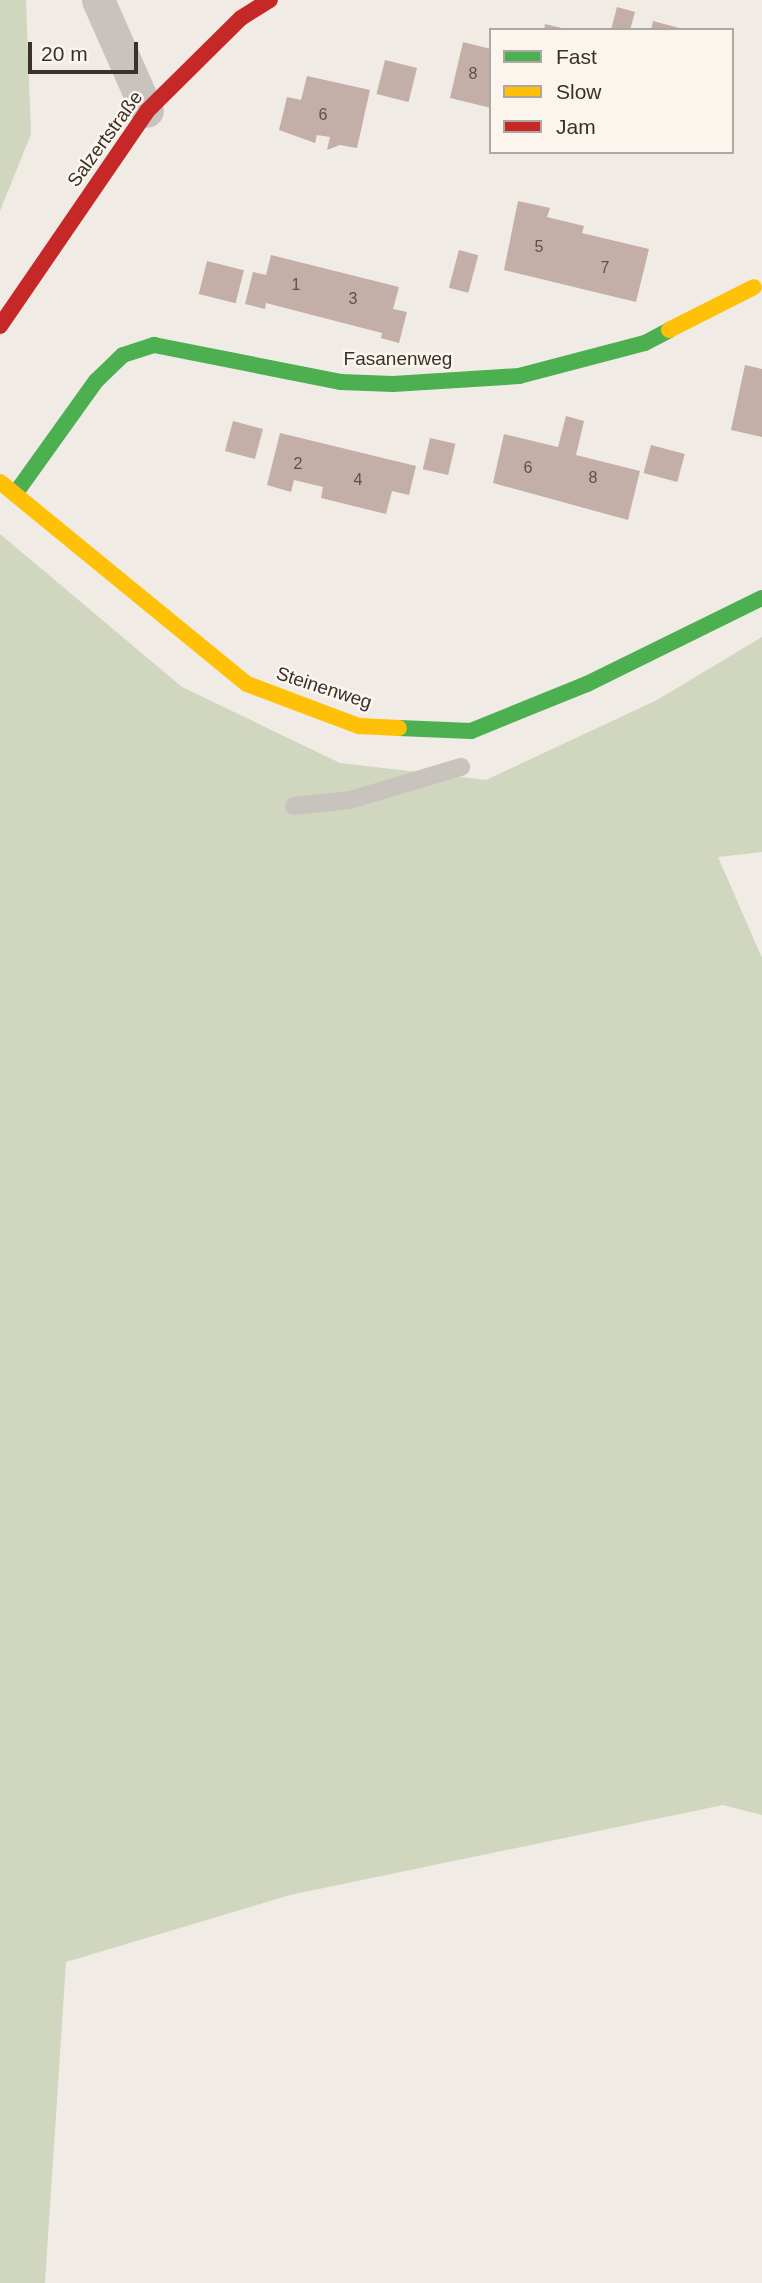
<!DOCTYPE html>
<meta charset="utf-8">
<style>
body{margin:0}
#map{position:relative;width:762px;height:2283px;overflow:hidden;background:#f0ebe5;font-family:Helvetica,sans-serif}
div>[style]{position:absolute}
.green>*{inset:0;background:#d1d6bf}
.building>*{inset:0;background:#c3afa7;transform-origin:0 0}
.lane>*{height:18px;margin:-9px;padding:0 9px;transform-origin:9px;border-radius:9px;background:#c9c3be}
.street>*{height:33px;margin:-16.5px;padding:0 16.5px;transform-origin:16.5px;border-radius:16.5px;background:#c9c3be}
.fast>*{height:16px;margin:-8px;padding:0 8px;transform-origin:8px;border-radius:8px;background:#4caf50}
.slow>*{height:16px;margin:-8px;padding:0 8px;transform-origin:8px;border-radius:8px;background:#ffc107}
.jam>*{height:16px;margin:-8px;padding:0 8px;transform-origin:8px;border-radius:8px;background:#c62828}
span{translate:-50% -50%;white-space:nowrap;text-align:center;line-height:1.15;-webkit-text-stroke:5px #fbf5ee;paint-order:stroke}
.number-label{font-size:16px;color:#5d504a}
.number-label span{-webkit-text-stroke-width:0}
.street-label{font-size:19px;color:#3b302b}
.legend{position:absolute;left:489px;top:28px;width:245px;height:126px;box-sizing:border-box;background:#fbf5ee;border:2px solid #aea6a0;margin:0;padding:9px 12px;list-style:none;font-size:21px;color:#3b302b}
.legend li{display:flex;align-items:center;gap:14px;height:35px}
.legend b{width:35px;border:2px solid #aea6a0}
.scale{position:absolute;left:28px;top:42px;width:110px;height:32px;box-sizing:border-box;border:4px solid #3b302b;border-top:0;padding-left:9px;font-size:21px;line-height:24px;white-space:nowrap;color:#3b302b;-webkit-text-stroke:5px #fbf5ee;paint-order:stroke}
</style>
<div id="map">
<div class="green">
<div style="clip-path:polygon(0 0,26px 0,31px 134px,0 211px)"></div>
<div style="clip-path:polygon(0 534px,182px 687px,340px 763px,486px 780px,657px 700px,762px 637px,762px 852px,718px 857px,762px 958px,762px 1815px,723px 1805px,290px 1895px,66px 1962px,45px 2283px,0 2283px)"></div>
</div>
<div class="building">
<div style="clip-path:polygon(617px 7px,635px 12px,630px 30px,611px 30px)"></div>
<div style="clip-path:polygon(653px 21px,683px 29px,683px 30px,651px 30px)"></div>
<div style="clip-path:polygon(545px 24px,566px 29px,566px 30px,544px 30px)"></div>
<div style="clip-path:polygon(463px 42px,491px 49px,491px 108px,450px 98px)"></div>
<div style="left:385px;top:60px;width:33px;height:35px;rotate:14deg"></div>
<div style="clip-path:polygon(307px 76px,370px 90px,357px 148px,340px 145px,327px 150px,330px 137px,317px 135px,315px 143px,279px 130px,287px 97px,301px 100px)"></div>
<div style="clip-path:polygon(518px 201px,550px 208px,547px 217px,584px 226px,582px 233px,649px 249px,636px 302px,504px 270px)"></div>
<div style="left:459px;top:250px;width:20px;height:39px;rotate:15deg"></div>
<div style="clip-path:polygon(271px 255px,399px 287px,393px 309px,407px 312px,399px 343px,381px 338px,382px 333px,266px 303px,265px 309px,245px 304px,253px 272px,266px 275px)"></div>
<div style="left:207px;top:261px;width:38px;height:34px;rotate:14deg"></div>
<div style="clip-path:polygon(745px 365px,762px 369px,762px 437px,731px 430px)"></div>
<div style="clip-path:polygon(566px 416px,584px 421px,576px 455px,640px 471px,628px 520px,493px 483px,504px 434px,558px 447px)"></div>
<div style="left:233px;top:421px;width:31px;height:31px;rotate:15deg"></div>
<div style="clip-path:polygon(280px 433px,416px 466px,409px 495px,392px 491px,386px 514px,321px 498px,323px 487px,294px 480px,291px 492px,267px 485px)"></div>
<div style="left:430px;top:438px;width:26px;height:32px;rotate:13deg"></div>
<div style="left:651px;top:445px;width:35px;height:29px;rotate:15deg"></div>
</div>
<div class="lane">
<div style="left:294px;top:806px;width:56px;rotate:-6.1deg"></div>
<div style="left:350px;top:800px;width:116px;rotate:-16.6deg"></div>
</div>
<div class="street">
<div style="left:98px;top:0;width:121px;rotate:66.2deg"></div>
</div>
<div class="fast">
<div style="left:15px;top:494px;width:139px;rotate:-54.4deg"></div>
<div style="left:96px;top:381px;width:37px;rotate:-44deg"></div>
<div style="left:123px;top:355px;width:33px;rotate:-18deg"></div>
<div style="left:154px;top:345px;width:191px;rotate:11.2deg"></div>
<div style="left:341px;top:382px;width:52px;rotate:2.2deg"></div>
<div style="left:393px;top:384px;width:126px;rotate:-3.6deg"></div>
<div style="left:519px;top:376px;width:130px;rotate:-14.7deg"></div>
<div style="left:645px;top:343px;width:27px;rotate:-28deg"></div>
<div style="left:399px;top:728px;width:72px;rotate:2.4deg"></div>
<div style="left:471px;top:731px;width:125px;rotate:-22.1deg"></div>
<div style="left:587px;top:684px;width:195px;rotate:-26.2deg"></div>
</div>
<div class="slow">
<div style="left:669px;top:330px;width:95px;rotate:-26.8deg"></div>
<div style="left:0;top:482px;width:319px;rotate:39.3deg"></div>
<div style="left:247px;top:684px;width:120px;rotate:20.6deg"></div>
<div style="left:359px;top:726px;width:40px;rotate:2.9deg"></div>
</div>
<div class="jam">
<div style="left:0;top:326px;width:260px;rotate:-55.6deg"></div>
<div style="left:147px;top:111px;width:132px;rotate:-44.7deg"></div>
<div style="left:241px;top:18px;width:34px;rotate:-32deg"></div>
</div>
<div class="number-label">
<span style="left:473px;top:74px">8</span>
<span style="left:323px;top:115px">6</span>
<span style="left:539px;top:247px">5</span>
<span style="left:605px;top:268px">7</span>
<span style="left:296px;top:285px">1</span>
<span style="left:353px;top:299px">3</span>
<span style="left:298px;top:464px">2</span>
<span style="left:528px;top:468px">6</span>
<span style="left:593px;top:478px">8</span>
<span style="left:358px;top:480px">4</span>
</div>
<div class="street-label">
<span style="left:105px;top:139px;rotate:-54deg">Salzertstraße</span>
<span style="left:398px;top:359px">Fasanenweg</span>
<span style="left:324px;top:688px;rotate:18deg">Steinenweg</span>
</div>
<ul class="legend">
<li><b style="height:9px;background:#4caf50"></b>Fast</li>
<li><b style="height:9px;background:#ffc107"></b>Slow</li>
<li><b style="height:9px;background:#c62828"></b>Jam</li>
</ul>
<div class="scale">20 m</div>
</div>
